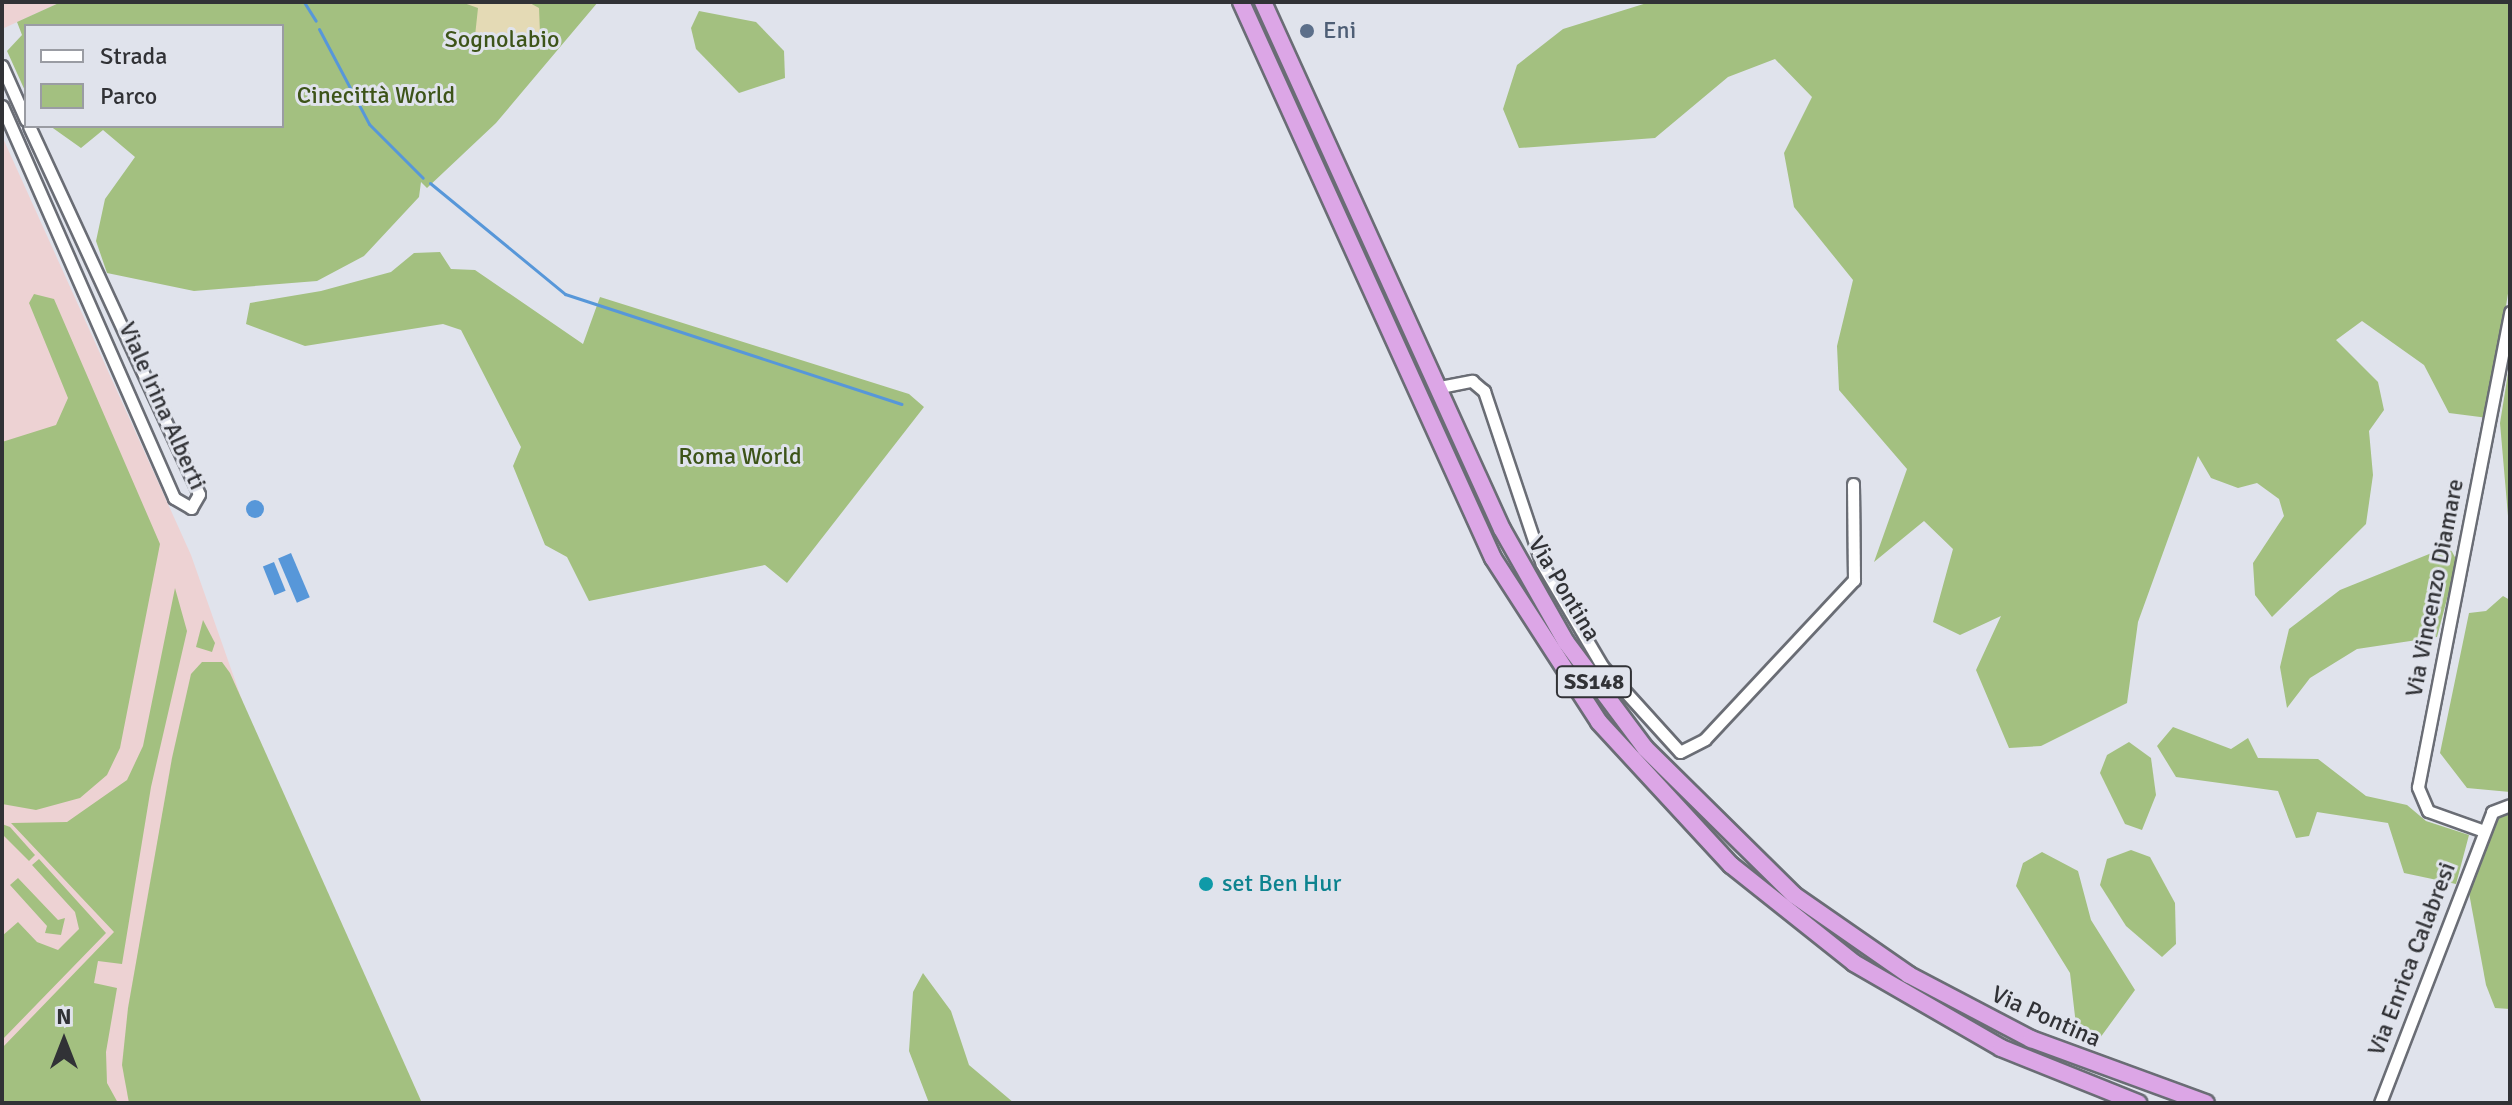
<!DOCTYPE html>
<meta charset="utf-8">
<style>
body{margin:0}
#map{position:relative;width:2512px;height:1105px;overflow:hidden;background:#e0e3ec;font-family:Signika,sans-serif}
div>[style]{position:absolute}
.industrial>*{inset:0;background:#edd2d3}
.green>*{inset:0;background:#a3c080}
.sand>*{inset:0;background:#e4dab5}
.water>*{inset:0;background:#5797d9;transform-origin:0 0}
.round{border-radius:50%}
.stream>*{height:3px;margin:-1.5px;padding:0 1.5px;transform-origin:1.5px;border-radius:1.5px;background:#5797d9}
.roads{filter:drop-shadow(2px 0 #6a6d75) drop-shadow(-2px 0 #6a6d75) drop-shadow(0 2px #6a6d75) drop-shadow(0 -2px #6a6d75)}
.minor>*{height:11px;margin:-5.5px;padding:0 5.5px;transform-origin:5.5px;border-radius:5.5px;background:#fff}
.highway>*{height:16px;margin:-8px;padding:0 8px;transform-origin:8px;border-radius:8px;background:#dca6e6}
.dots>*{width:22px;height:22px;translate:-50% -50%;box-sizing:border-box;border:4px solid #e0e3ec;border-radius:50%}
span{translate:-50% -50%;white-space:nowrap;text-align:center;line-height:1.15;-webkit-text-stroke:6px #e0e3ec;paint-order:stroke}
.shield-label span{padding:2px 6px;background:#e0e3ec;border:2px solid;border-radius:6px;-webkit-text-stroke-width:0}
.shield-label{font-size:22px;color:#313236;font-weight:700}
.service-label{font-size:24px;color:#4e5e75}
.left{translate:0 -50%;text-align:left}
.park-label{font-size:24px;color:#3d5419}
.street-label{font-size:24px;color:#313236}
.culture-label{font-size:24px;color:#0d838f}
.frame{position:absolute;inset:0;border:4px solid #313236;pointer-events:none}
.legend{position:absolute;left:24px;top:24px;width:260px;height:104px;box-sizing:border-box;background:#e0e3ec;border:2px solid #9a9ca3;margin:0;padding:10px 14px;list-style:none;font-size:24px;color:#313236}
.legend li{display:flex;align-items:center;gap:16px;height:40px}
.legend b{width:40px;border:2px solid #9a9ca3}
.north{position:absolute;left:24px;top:1001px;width:80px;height:80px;-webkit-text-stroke:6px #e0e3ec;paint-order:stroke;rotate:0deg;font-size:22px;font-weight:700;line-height:32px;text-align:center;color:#313236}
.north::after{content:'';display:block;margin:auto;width:28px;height:36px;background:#313236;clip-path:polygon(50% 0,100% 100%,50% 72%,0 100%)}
</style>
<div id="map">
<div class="industrial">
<div style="clip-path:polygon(2px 2px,61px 2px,2px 29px)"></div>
<div style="clip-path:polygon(2px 136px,191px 555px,256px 740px,419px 1103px,2px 1103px)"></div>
</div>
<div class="green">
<div style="clip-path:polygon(61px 2px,598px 2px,496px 123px,427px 188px,421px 182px,419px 197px,364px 256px,317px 281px,194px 291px,107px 273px,96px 241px,105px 199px,135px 157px,103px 130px,81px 148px,50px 126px,282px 126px,282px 26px,26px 26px,26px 93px,7px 51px,22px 35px,17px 22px)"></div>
<div style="clip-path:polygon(1650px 2px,2510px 2px,2510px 281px,2488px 418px,2449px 413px,2424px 365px,2362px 321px,2336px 340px,2378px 382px,2384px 410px,2369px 431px,2373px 475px,2366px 524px,2272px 617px,2255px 595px,2253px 563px,2284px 516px,2279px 499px,2257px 483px,2238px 488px,2211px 478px,2198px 456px,2138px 622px,2127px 703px,2041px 746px,2009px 748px,1976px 670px,2001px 616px,1960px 635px,1933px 622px,1953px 549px,1924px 521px,1874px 562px,1907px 469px,1839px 390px,1837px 346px,1853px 280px,1794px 207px,1784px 153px,1812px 97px,1775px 59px,1728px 77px,1655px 138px,1519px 148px,1503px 109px,1517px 65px,1563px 29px)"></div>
<div style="clip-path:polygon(699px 11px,756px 22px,784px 51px,785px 78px,739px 93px,696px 49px,691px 28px)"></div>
<div style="clip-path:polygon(440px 252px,451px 269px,475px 270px,583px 344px,600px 297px,909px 394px,924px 407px,787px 583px,765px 565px,589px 601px,567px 557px,545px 545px,513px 466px,521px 447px,461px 330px,443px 324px,305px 346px,246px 324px,250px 303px,321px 291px,391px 272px,414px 253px)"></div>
<div style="clip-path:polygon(34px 294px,54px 299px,160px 544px,120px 748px,107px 775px,80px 798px,36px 810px,2px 804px,2px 442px,56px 425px,68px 398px,29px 303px)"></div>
<div style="clip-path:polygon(2510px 361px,2510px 539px,2500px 423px)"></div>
<div style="clip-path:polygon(2449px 546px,2457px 561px,2437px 637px,2357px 649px,2310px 678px,2287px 708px,2280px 667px,2289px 629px,2340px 590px)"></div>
<div style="clip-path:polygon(175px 588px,187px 631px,151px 787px,122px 964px,98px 961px,94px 983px,117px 988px,106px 1052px,107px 1083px,118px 1103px,2px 1103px,2px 1048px,114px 932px,11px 823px,67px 822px,127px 780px,143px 746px)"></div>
<div style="clip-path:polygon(2503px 596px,2510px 600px,2510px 792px,2467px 788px,2440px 753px,2469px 613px,2486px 611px)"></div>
<div style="clip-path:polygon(203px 620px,215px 643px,212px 652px,196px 647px)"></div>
<div style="clip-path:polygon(202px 662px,222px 662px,230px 673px,422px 1103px,129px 1103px,122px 1065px,128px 1008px,172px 758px,191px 674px)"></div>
<div style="clip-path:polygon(2173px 727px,2231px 749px,2248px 738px,2258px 758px,2318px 759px,2366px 796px,2407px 805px,2426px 821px,2469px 835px,2456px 884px,2404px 873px,2388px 823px,2317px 812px,2309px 836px,2296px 838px,2278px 791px,2176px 777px,2157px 746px)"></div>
<div style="clip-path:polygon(2129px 742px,2151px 758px,2156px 795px,2142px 830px,2125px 824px,2100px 773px,2107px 755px)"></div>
<div style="clip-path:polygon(2498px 815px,2510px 815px,2510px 1009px,2495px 1008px,2486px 985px,2469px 893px)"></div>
<div style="clip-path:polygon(2px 824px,10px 827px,35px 855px,29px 861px,2px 834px)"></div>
<div style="clip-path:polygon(2131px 850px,2150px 857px,2175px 903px,2176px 944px,2162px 957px,2126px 926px,2100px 885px,2107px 859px)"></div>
<div style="clip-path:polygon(2042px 852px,2078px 871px,2091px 920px,2135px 990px,2100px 1038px,2076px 1025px,2070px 973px,2016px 886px,2023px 863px)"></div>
<div style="clip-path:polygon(39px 859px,106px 933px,2px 1040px,2px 936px,18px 922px,37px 942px,58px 950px,79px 929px,75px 912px,32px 865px)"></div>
<div style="clip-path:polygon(18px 878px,58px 920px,65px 918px,61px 935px,45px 933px,47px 926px,10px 885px)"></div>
<div style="clip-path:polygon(923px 973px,951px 1011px,969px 1065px,1014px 1103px,929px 1103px,909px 1051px,913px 992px)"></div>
</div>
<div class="sand">
<div style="clip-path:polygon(461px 2px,528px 2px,539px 8px,540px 33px,475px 36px,478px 8px)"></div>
</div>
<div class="water">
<div class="round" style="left:246px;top:500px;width:18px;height:18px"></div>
<div style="left:291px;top:553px;width:48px;height:14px;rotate:67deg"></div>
<div style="left:274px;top:562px;width:31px;height:12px;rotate:68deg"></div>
</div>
<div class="stream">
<div style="left:304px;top:2px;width:22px;rotate:58deg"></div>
<div style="left:319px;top:29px;width:107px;rotate:62.2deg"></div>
<div style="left:369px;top:124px;width:76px;rotate:45deg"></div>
<div style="left:430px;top:183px;width:175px;rotate:39.4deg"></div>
<div style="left:565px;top:294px;width:354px;rotate:18.1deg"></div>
</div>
<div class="roads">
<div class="minor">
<div style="left:2px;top:66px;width:59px;rotate:66deg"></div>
<div style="left:2px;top:106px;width:428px;rotate:66.3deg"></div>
<div style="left:174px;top:498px;width:20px;rotate:30deg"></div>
<div style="left:191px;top:508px;width:16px;rotate:-60deg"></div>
<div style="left:199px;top:494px;width:405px;rotate:-114.8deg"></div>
<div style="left:1440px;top:387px;width:33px;rotate:-11deg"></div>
<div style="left:1472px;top:381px;width:16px;rotate:40deg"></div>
<div style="left:1484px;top:391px;width:182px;rotate:71.5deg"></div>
<div style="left:1542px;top:564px;width:118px;rotate:59.5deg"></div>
<div style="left:1602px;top:666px;width:116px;rotate:47.8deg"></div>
<div style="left:1680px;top:752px;width:28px;rotate:-27deg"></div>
<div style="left:1705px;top:739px;width:218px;rotate:-46.9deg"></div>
<div style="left:1854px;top:580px;width:96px;rotate:-90.6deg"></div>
<div style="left:2484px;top:831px;width:59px;rotate:-160.3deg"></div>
<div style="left:2428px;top:811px;width:26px;rotate:-113deg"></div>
<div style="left:2418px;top:787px;width:484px;rotate:-79deg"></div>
<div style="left:2380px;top:1103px;width:312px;rotate:-68.9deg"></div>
<div style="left:2492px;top:812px;width:19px;rotate:-21deg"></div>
</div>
<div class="highway">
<div style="left:1241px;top:2px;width:610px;rotate:65.62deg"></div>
<div style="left:1493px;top:558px;width:195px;rotate:57.1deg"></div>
<div style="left:1599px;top:722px;width:195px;rotate:47.3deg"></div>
<div style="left:1731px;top:865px;width:157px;rotate:38.5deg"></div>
<div style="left:1854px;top:963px;width:170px;rotate:30deg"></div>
<div style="left:2001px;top:1048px;width:148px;rotate:21.9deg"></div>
<div style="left:1263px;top:2px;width:579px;rotate:65.61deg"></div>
<div style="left:1502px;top:529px;width:130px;rotate:60.5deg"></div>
<div style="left:1566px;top:642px;width:132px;rotate:53.3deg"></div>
<div style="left:1645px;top:748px;width:209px;rotate:44.6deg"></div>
<div style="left:1794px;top:895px;width:140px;rotate:34.8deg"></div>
<div style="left:1909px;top:975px;width:138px;rotate:27.7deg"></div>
<div style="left:2031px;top:1039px;width:186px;rotate:20.1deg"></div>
</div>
</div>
<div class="dots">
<div style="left:1307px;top:31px;background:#5c6f8a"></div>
<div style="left:1206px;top:884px;background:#0f9aa8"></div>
</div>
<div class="shield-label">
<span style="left:1594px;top:682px">SS148</span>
</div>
<div class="service-label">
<span class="left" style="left:1323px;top:31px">Eni</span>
</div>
<div class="park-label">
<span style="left:502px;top:40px">Sognolabio</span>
<span style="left:376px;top:96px">Cinecittà World</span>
<span style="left:740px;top:457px">Roma World</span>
</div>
<div class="street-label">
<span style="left:162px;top:406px;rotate:66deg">Viale Irina Alberti</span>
<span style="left:2435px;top:588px;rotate:-79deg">Via Vincenzo Diamare</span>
<span style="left:1564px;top:589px;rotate:59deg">Via Pontina</span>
<span style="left:2412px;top:959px;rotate:-69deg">Via Enrica Calabresi</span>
<span style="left:2046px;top:1017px;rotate:24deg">Via Pontina</span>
</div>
<div class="culture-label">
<span class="left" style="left:1222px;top:884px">set Ben Hur</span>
</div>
<div class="frame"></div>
<ul class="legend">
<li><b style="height:10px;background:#fff"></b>Strada</li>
<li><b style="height:22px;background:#a3c080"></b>Parco</li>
</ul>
<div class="north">N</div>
</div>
